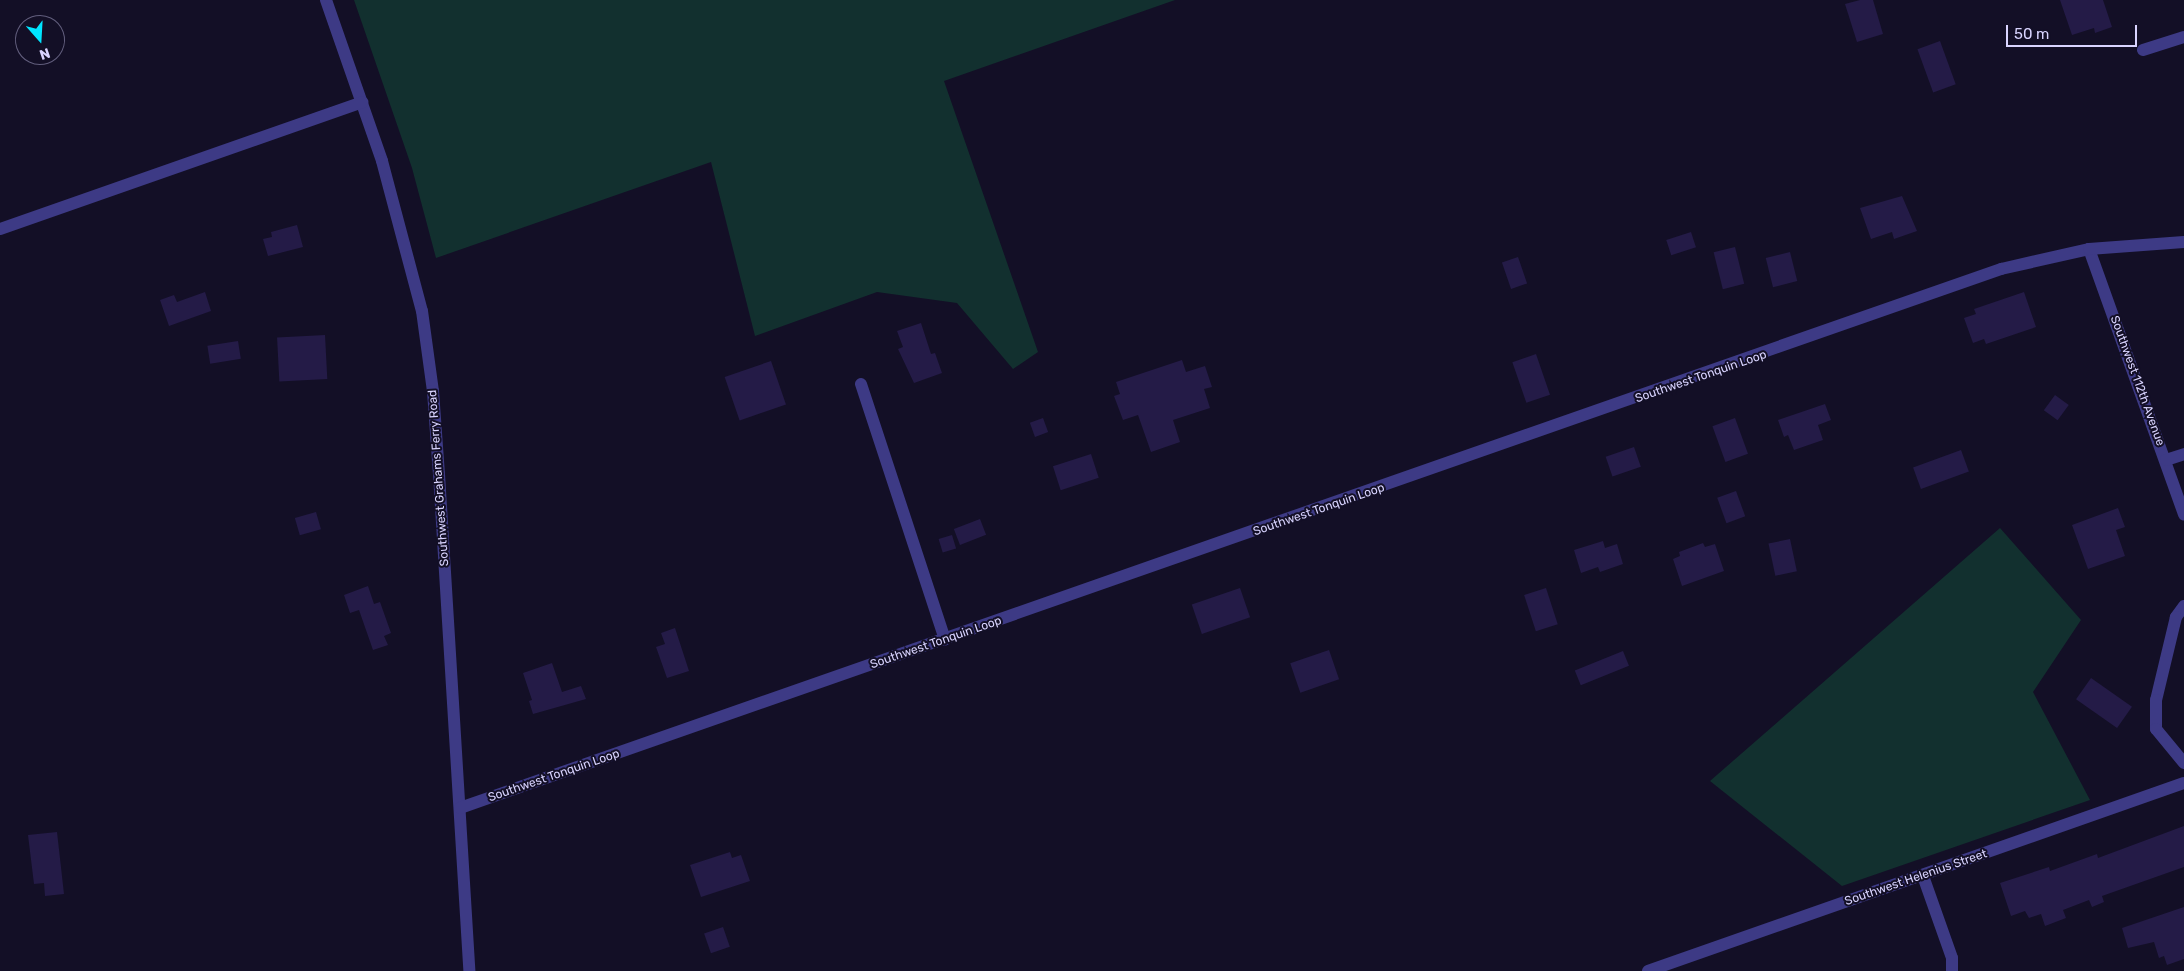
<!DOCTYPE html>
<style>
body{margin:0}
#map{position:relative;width:2184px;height:971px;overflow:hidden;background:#130f26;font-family:Rubik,sans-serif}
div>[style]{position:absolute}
.green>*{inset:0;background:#12302f}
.building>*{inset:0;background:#241b47;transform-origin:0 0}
.minor>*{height:12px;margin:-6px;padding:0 6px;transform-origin:6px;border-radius:6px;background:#3d3a85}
span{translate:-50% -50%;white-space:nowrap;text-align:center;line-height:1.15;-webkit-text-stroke:4px #130f26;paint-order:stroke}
.street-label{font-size:12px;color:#d9d4ff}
.north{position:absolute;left:15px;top:15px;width:50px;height:50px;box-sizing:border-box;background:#130f26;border:1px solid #625e7d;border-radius:50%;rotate:161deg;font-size:14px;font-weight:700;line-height:20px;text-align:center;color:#d9d4ff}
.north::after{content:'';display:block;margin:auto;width:18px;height:22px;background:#00e5ff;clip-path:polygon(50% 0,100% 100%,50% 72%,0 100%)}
.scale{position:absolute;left:2006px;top:25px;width:131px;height:22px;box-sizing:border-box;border:2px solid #d9d4ff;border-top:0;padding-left:6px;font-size:15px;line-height:18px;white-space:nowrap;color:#d9d4ff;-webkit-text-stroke:4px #130f26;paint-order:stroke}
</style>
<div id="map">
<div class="green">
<div style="clip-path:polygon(354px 0,1175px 0,944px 81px,1038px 352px,1013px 369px,957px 303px,877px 292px,755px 336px,711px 162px,436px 258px,412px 168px)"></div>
<div style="clip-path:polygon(2000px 528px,2081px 620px,2033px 692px,2090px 800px,1842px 886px,1710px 781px)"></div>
</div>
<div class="building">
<div style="clip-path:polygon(1860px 0,1873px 0,1883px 34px,1857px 42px,1845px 4px)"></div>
<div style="clip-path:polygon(2060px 0,2103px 0,2112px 27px,2095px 33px,2094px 28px,2072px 35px)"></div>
<div style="left:1940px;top:41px;width:46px;height:24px;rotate:70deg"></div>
<div style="clip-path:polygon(1902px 196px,1917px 231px,1894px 239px,1892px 232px,1871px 239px,1860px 208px)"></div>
<div style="clip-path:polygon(297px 225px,303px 247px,268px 256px,263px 239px,272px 237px,271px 232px)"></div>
<div style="left:1691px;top:232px;width:16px;height:26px;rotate:72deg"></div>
<div style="left:1735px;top:247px;width:38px;height:22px;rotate:76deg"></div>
<div style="left:1790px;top:252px;width:30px;height:25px;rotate:76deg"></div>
<div style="left:1518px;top:257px;width:28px;height:17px;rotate:71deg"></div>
<div style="clip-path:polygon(205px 292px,211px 311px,169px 326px,160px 300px,174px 295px,177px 302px)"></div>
<div style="clip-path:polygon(2024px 292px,2036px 327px,1986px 344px,1984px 339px,1973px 343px,1964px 318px,1976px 314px,1974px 309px)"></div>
<div style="clip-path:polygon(921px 323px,931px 354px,935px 353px,942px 373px,914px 383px,898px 349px,903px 347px,897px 331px)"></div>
<div style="left:325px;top:335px;width:44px;height:48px;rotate:87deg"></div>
<div style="left:238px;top:341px;width:18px;height:31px;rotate:81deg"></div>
<div style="left:1536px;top:354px;width:43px;height:25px;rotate:71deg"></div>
<div style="clip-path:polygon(1182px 360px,1186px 372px,1205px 366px,1212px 387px,1204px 389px,1210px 408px,1173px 420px,1180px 442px,1151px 452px,1138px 415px,1123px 420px,1114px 396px,1120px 394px,1116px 382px)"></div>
<div style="left:771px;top:361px;width:46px;height:49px;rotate:71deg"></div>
<div style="left:2055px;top:395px;width:17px;height:19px;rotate:36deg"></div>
<div style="clip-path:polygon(1825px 404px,1831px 420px,1818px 425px,1823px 440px,1794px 450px,1788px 435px,1784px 437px,1778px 420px)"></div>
<div style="left:1043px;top:418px;width:15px;height:14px;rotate:70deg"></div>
<div style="left:1735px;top:418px;width:38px;height:24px;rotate:70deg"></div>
<div style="left:1634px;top:447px;width:21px;height:30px;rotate:71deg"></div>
<div style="left:1961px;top:450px;width:23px;height:51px;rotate:70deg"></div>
<div style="left:1091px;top:454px;width:25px;height:40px;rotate:72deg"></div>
<div style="left:1736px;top:491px;width:27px;height:20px;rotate:70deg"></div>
<div style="clip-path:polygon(2118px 508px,2125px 527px,2116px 530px,2125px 556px,2088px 569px,2072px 525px)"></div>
<div style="left:316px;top:512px;width:18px;height:22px;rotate:74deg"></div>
<div style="left:980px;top:519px;width:17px;height:28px;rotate:69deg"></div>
<div style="left:952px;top:535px;width:14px;height:14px;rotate:73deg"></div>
<div style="left:1790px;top:539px;width:33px;height:22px;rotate:78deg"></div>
<div style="clip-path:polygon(1603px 541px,1605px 548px,1617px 544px,1623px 564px,1600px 572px,1598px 567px,1581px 573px,1574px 550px)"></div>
<div style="clip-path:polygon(1703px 543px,1705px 547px,1715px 544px,1724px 571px,1682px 586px,1673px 559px,1680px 556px,1679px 552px)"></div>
<div style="clip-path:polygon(368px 586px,374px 604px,380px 602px,391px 633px,384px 636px,388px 645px,373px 650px,359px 610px,350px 613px,344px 595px)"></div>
<div style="left:1240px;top:588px;width:31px;height:51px;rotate:71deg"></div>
<div style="left:1546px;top:588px;width:38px;height:23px;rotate:72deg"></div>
<div style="clip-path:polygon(675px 628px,689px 671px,667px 678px,656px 647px,665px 644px,661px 633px)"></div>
<div style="left:1329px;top:650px;width:31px;height:41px;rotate:71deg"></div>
<div style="left:1623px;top:651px;width:16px;height:52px;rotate:68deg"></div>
<div style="clip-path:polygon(552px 663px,562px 692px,581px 686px,586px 699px,533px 714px,529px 701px,532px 700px,523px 673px)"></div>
<div style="left:2091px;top:678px;width:50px;height:26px;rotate:35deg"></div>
<div style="clip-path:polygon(2184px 826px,2184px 867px,2102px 896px,2104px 902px,2092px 907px,2089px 900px,2063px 910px,2066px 918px,2045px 926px,2041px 914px,2029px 918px,2025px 911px,2011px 916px,2000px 883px,2049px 867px,2050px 871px,2097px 854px,2098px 858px)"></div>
<div style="clip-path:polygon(57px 832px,64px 894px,45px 896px,44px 883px,34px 884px,28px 835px)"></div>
<div style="clip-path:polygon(730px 852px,732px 858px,741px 855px,750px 881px,701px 897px,690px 865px)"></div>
<div style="clip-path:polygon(2184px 907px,2184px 959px,2167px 965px,2164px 956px,2159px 958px,2154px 942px,2128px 948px,2122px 928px)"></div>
<div style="left:723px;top:927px;width:21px;height:20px;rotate:71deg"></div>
</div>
<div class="minor">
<div style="left:326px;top:0;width:170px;rotate:70.8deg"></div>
<div style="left:382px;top:161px;width:155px;rotate:75.1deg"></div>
<div style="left:422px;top:311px;width:81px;rotate:82.2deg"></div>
<div style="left:433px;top:391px;width:83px;rotate:85.9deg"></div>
<div style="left:439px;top:474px;width:498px;rotate:86.5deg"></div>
<div style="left:2143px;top:50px;width:43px;rotate:-17.6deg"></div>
<div style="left:0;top:229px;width:384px;rotate:-19.3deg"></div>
<div style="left:2089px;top:249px;width:282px;rotate:70.3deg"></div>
<div style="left:861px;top:384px;width:269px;rotate:71.8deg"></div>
<div style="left:2166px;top:460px;width:19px;rotate:-18deg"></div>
<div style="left:2184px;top:606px;width:14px;rotate:126deg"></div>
<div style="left:2176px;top:617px;width:85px;rotate:103.5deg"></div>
<div style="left:2156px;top:700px;width:29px;rotate:90deg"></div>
<div style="left:2156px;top:729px;width:44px;rotate:50.5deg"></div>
<div style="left:460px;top:808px;width:1633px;rotate:-19.28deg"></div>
<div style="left:2001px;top:269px;width:90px;rotate:-12.8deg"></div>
<div style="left:2089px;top:249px;width:95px;rotate:-4.2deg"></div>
<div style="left:1923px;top:876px;width:87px;rotate:70.5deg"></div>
<div style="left:1952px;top:958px;width:13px;rotate:90deg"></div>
<div style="left:1648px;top:971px;width:568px;rotate:-19.33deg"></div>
</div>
<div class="street-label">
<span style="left:1701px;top:377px;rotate:-19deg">Southwest Tonquin Loop</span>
<span style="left:2137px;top:381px;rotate:70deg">Southwest 112th Avenue</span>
<span style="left:439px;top:478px;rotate:-94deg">Southwest Grahams Ferry Road</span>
<span style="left:1319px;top:510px;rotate:-19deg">Southwest Tonquin Loop</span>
<span style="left:936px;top:643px;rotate:-19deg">Southwest Tonquin Loop</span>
<span style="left:554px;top:776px;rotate:-19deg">Southwest Tonquin Loop</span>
<span style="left:1916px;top:878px;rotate:-19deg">Southwest Helenius Street</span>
</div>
<div class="north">N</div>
<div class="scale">50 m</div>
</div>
